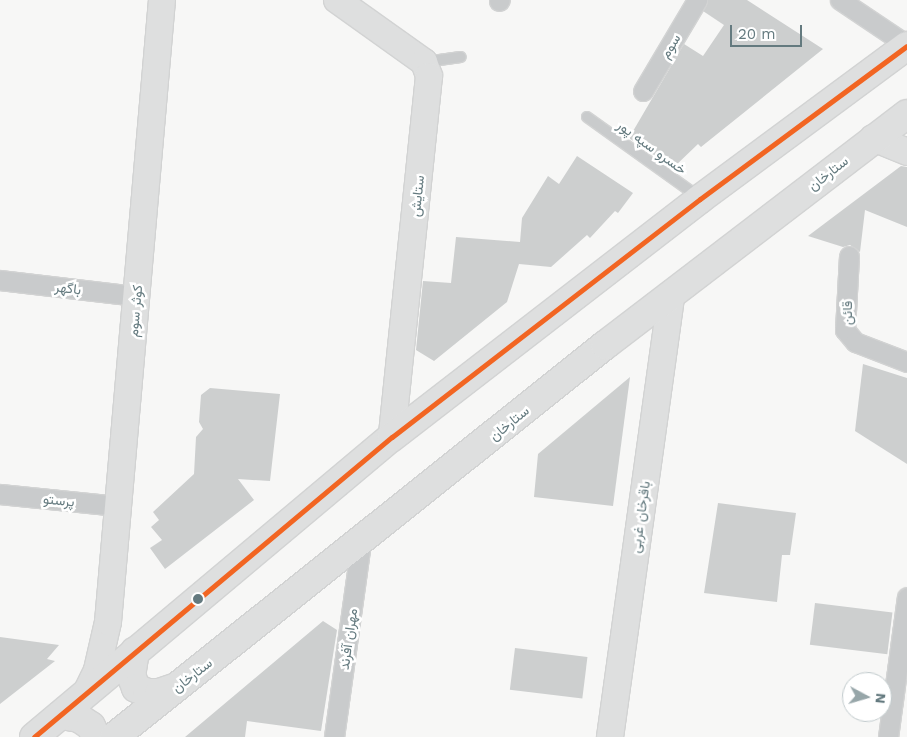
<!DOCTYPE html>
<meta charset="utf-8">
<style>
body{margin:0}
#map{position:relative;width:907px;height:737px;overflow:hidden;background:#f7f7f6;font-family:"Work Sans",Vazirmatn,sans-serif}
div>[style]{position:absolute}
.building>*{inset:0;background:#cdcfcf;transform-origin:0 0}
.roads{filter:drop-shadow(1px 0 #d2d3d3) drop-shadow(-1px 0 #d2d3d3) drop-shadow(0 1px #d2d3d3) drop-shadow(0 -1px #d2d3d3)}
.lane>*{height:10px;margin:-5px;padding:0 5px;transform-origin:5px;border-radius:5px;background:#c9cbcc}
.street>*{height:19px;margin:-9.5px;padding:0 9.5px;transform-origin:9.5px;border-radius:9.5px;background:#c9cbcc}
.secondary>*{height:26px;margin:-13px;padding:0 13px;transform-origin:13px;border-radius:13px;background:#dedfdf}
.primary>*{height:28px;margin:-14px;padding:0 14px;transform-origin:14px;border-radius:14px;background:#dedfdf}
.bus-1>*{height:5px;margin:-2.5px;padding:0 2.5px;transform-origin:2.5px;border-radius:2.5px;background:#f26522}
.dots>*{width:14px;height:14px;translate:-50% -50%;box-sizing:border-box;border:2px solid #fff;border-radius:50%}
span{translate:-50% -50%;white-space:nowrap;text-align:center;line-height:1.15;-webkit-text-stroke:5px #fff;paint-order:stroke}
.street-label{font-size:14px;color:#647a7f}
.north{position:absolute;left:842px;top:672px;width:50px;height:50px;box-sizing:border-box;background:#fff;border:1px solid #c1cacc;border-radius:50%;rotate:96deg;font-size:14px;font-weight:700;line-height:20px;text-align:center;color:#647a7f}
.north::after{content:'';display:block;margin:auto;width:18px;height:22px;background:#97a6a9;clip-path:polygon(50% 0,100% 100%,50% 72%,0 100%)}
.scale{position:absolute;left:730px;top:25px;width:72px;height:22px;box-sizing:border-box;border:2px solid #647a7f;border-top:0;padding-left:6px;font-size:15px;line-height:18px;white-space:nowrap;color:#647a7f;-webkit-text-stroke:4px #fff;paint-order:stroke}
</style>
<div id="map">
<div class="building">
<div style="clip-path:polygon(708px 0,747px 0,823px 49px,701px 147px,698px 144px,673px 168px,629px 138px,684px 44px,703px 56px,724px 25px,703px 11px)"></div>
<div style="clip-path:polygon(577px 156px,633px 193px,618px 213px,615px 211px,590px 238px,587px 235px,551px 267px,519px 264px,507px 302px,434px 361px,416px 350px,423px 281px,451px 283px,456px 237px,520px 242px,522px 218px,548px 176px,559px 184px)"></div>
<div style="clip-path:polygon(901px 166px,907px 167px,907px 227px,865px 210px,860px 252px,850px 245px,843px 247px,808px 236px)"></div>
<div style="clip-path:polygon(863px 364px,907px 378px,907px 464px,855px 431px)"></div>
<div style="clip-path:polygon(630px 377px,613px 506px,534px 497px,538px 454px)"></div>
<div style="clip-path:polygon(210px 388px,280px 394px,270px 481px,238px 479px,254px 500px,165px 569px,150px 548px,162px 540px,151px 527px,159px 520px,153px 512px,194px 474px,196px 437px,203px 429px,199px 422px,201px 395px)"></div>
<div style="clip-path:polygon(718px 503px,796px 513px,790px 555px,782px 555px,777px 602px,704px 593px)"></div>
<div style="left:815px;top:603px;width:78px;height:42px;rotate:7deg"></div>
<div style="clip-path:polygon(323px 621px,337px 630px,321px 731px,247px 721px,245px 737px,185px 737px)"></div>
<div style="clip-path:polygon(0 637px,59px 645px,47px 659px,55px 661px,0 704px)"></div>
<div style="left:515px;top:648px;width:73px;height:42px;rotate:7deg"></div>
</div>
<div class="roads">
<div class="lane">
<div style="left:425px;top:62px;width:36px;rotate:-8deg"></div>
<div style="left:587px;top:117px;width:139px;rotate:35.6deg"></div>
</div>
<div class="street">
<div style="left:840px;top:0;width:81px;rotate:33.9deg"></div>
<div style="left:499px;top:1px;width:1px;rotate:-45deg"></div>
<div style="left:643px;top:91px;width:106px;rotate:-59.3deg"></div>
<div style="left:849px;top:256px;width:74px;rotate:93.1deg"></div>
<div style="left:845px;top:330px;width:16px;rotate:50deg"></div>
<div style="left:855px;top:342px;width:56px;rotate:21deg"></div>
<div style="left:0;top:280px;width:137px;rotate:6.7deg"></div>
<div style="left:0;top:494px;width:119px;rotate:5.8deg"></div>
<div style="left:334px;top:737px;width:197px;rotate:-82.1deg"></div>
<div style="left:888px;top:737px;width:141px;rotate:-82.3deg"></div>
</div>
<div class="secondary">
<div style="left:337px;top:0;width:107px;rotate:35.5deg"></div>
<div style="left:424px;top:62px;width:15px;rotate:70deg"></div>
<div style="left:429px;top:76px;width:363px;rotate:95.9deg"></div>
<div style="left:873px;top:138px;width:37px;rotate:22deg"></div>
<div style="left:86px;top:693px;width:25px;rotate:-64deg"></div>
<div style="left:97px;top:670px;width:49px;rotate:-77.1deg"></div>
<div style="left:108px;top:622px;width:624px;rotate:-85.04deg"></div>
<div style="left:610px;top:737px;width:445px;rotate:-82.1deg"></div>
</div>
<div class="primary">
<div style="left:135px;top:651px;width:24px;rotate:99deg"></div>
<div style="left:131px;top:675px;width:14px;rotate:69deg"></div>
<div style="left:136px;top:688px;width:12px;rotate:24deg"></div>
<div style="left:147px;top:693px;width:12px"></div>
<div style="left:159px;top:693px;width:18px;rotate:-19deg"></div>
<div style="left:61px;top:715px;width:18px;rotate:9deg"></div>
<div style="left:79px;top:718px;width:14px;rotate:34deg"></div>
<div style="left:91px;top:726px;width:12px;rotate:66deg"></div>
<div style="left:34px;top:737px;width:467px;rotate:-40deg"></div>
<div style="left:392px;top:437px;width:389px;rotate:-37.7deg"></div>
<div style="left:700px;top:199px;width:257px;rotate:-36.5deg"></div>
<div style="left:114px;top:737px;width:628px;rotate:-38.6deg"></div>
<div style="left:605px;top:345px;width:380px;rotate:-37.4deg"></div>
</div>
</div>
<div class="bus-1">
<div style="left:34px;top:737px;width:467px;rotate:-40deg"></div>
<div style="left:392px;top:437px;width:389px;rotate:-37.7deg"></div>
<div style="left:700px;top:199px;width:257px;rotate:-36.5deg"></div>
</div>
<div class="dots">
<div style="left:198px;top:599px;background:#647a7f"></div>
</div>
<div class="street-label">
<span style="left:670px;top:46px;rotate:-59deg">سوم</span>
<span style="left:652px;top:147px;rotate:36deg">خسرو سپه پور</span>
<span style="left:828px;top:173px;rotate:-38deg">ستارخان</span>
<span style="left:417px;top:196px;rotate:-84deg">ستایش</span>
<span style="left:68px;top:288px;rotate:7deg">باگهر</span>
<span style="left:135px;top:311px;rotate:-85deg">کوثر سوم</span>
<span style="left:847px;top:313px;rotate:-90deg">قائن</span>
<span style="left:509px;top:423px;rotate:-39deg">ستارخان</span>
<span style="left:59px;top:500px;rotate:6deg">پرستو</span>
<span style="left:640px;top:517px;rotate:-82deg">باقرخان غربی</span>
<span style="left:348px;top:639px;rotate:-82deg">مهران آفرند</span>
<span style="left:192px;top:675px;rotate:-38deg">ستارخان</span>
</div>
<div class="north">N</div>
<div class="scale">20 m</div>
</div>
